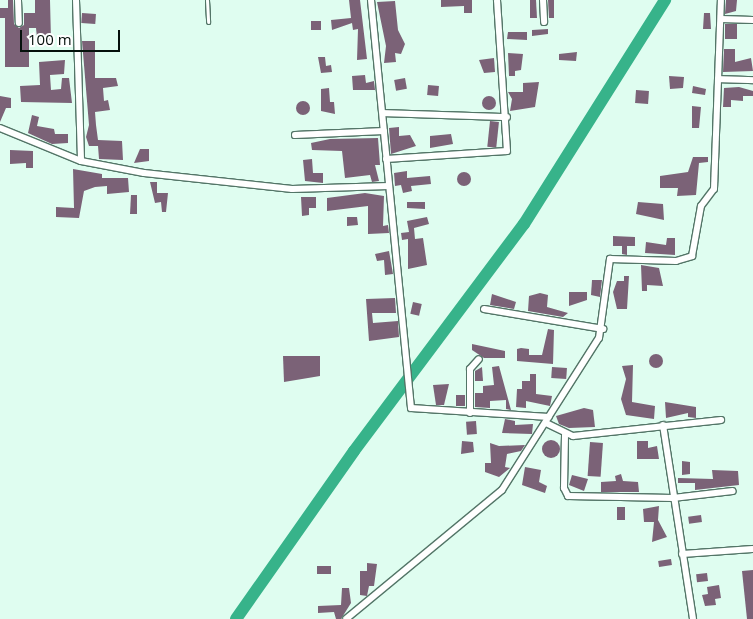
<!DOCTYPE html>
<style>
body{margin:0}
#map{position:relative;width:753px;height:619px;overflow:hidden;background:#dffdf0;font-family:"Open Sans",sans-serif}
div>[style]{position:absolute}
.river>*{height:12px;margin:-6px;padding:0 6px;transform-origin:6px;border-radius:6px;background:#37b38a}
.building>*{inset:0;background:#7b6277;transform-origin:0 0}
.round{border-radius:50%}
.roads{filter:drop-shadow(1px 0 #537567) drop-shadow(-1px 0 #537567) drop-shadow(0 1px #537567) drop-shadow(0 -1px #537567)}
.service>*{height:3px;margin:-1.5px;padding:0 1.5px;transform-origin:1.5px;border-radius:1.5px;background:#fff}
.minor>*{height:6px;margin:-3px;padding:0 3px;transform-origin:3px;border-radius:3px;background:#fff}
span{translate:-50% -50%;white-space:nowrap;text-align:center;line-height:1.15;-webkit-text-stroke:4.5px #fff;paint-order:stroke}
.scale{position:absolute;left:20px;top:30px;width:100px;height:22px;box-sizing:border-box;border:2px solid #04100b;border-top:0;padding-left:6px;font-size:15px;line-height:18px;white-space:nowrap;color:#04100b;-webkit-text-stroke:4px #fff;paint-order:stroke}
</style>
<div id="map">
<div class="river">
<div style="left:236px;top:619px;width:205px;rotate:-54.9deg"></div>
<div style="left:354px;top:451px;width:284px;rotate:-53.2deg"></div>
<div style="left:524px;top:224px;width:265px;rotate:-57.8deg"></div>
</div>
<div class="building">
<div style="clip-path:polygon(8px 0,13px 0,14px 24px,19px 28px,24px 25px,24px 13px,35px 13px,35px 0,50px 0,51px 40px,37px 38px,36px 28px,29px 28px,29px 67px,5px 67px,5px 18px,0 18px,0 8px,8px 8px)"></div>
<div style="clip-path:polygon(349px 0,360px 0,367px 59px,357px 60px,358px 29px,353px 30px,352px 23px,332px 30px,331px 20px,351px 18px)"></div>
<div style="clip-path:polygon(441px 0,472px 0,472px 13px,464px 13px,464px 6px,441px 7px)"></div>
<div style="clip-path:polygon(530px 0,536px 0,537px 18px,530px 18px)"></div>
<div style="clip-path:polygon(548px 0,554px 0,554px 18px,549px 18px)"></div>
<div style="clip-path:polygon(726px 0,737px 0,736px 11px,725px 14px)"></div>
<div style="clip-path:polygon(395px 1px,398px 30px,405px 44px,401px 54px,395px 53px,396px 62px,384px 63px,386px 46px,377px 2px)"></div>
<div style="left:82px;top:13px;width:14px;height:10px;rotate:4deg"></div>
<div style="clip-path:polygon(704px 13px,710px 13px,711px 29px,703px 29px)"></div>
<div style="left:311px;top:21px;width:10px;height:9px"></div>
<div style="left:725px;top:24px;width:12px;height:15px"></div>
<div style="clip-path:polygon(548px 29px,548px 34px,532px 36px,532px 30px)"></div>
<div style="clip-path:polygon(508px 32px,527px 32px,527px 40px,507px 39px)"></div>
<div style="clip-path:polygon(71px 36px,72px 44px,59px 45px,60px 37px)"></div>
<div style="clip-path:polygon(82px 41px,95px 41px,95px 78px,116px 78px,118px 86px,103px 88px,104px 101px,108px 100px,110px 110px,95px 112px,96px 125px,98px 140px,122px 141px,123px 160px,99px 159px,98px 146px,89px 146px,86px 137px,89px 125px)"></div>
<div style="clip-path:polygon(724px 49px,735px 49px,735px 62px,751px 58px,753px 71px,723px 72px)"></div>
<div style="clip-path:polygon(577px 52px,576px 61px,559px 60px,559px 54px)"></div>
<div style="clip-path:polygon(508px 53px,523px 54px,521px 70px,515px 71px,515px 76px,509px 76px)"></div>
<div style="clip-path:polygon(318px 57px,325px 57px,326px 66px,331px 65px,332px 72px,321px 73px)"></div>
<div style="clip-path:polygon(494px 58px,495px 72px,484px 73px,479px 60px)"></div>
<div style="clip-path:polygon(65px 60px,64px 74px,50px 75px,51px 90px,61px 89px,62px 78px,69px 78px,72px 103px,21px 102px,20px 86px,40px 85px,39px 62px)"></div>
<div style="clip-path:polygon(365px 75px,366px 83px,374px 81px,375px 90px,353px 90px,352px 76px)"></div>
<div style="clip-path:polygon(669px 76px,684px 77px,683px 88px,670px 89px)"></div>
<div style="left:405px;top:78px;width:11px;height:11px;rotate:80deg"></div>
<div style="clip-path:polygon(539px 82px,535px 107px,510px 111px,512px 99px,508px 92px,523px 92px,523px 83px)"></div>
<div style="left:428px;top:85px;width:11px;height:10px;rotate:5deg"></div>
<div style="clip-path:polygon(693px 86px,706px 89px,705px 95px,692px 93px)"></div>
<div style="clip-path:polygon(739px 87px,753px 91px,753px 96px,743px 96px,743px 101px,731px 100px,731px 107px,723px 107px,724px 88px)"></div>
<div style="clip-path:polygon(329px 88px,330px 102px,334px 102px,335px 114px,321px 111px,321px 89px)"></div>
<div style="left:636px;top:90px;width:13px;height:13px;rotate:4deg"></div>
<div class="round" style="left:482px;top:96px;width:14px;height:14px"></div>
<div style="clip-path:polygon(0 96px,11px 98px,11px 108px,6px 108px,0 122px)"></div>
<div class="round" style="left:296px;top:101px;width:14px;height:14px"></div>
<div style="clip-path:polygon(692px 106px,701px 107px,699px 128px,692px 128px)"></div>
<div style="clip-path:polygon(32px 115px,39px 117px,37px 126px,54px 129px,55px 134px,68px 134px,68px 143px,52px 144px,28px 133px)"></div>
<div style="left:490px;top:121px;width:9px;height:26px;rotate:6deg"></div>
<div style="clip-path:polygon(399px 127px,399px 136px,410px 135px,416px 146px,391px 154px,389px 128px)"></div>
<div style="clip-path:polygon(451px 134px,453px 144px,430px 148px,430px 136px)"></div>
<div style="clip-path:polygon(378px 138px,380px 165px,375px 165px,379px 181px,372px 182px,370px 175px,345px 178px,342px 151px,312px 150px,311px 143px,330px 139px)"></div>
<div style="clip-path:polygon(140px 149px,149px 149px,149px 161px,134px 163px)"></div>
<div style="clip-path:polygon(10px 150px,33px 151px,33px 168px,26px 168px,26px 163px,10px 164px)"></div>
<div style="clip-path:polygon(693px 157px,708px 157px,708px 162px,699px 163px,696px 195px,677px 196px,678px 188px,660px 188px,660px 176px,688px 172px)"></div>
<div style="clip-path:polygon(312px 159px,313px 173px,323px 173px,323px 183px,305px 181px,303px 160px)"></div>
<div style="clip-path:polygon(73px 169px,102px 174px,102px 178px,128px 178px,129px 192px,107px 194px,107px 186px,95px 187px,84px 191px,79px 218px,56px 217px,56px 207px,74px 208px)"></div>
<div style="clip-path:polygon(407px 171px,407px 178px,430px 176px,431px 184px,411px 186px,412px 191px,403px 193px,401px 185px,395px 186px,394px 173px)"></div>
<div class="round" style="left:457px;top:172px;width:14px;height:14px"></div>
<div style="clip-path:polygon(150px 182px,157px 182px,157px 193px,168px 193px,166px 212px,162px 212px,161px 202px,155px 203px)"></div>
<div style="clip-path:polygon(365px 193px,384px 196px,383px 226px,388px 225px,389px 233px,368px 234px,368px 206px,327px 211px,327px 198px)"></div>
<div style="clip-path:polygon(131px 195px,137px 195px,137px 214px,130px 214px)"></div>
<div style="clip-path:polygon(301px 197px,316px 197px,316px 208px,309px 208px,309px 215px,302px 216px)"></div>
<div style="clip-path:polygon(407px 202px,425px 202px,425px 209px,407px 208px)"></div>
<div style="clip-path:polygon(638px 202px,663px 204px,664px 220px,636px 214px)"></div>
<div style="clip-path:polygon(347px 217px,357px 217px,358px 225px,347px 226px)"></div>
<div style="clip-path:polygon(427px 217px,429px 224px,414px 228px,415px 239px,423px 238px,427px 265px,408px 269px,408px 239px,402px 240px,401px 233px,409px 232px,407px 221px)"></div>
<div style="clip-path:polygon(613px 236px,635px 237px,635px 246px,627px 246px,627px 255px,622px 254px,622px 246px,613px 246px)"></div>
<div style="clip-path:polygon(667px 238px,675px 238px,675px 255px,645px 253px,646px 242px,666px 245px)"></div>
<div style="clip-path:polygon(389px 251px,393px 274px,385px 275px,384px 260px,377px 261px,375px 254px)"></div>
<div style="clip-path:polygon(641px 265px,659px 268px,663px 286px,647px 285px,647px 291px,642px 291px)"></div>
<div style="clip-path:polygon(624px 276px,629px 276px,627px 309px,617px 309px,613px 292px,617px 281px,624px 281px)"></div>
<div style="clip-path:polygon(592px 280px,602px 280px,600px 297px,591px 295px)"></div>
<div style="clip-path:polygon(569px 292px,587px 292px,587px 300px,569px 306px)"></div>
<div style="clip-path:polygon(540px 293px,548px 295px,547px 307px,568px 313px,563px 317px,528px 311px,529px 296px)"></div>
<div style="clip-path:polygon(492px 294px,516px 302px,514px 309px,490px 305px)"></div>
<div style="clip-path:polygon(395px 298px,396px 313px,372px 313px,373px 323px,398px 321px,399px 337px,369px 341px,366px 299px)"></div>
<div style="left:413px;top:302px;width:9px;height:12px;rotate:13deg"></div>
<div style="clip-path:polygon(548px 329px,554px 330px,553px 364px,517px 361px,517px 349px,521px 348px,529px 349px,529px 355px,542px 355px)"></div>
<div style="clip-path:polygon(472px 344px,505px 351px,505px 358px,484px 358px,472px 350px)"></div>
<div class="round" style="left:649px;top:354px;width:14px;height:14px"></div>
<div style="clip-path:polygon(283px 356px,320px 356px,320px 376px,284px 382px)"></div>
<div style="clip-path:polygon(633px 365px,632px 402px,655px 406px,654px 419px,626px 415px,621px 399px,626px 379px,622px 366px)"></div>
<div style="clip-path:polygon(499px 366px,511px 410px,506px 409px,506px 400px,490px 401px,490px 408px,475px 407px,475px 393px,483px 393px,483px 386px,494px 385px,492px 367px)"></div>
<div style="clip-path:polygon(482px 367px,483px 381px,475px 381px,475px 371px)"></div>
<div style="left:552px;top:367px;width:15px;height:11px;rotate:4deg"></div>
<div style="clip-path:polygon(530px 374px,536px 374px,536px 394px,552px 396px,550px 406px,526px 401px,526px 408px,516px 407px,517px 389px,522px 389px,522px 381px,530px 381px)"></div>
<div style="clip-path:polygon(449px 384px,444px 405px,436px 405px,433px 385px)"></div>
<div style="left:456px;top:395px;width:9px;height:11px"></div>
<div style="clip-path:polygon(665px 402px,696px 407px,696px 418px,688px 417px,688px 413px,666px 418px)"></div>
<div style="clip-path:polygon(584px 408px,593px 410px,595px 427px,569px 428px,559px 424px,556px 416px)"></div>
<div style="clip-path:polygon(505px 419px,515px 421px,515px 425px,533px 424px,532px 434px,502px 433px)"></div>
<div style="left:476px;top:421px;width:13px;height:10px;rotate:86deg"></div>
<div class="round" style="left:542px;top:440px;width:18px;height:18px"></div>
<div style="clip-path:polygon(462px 441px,473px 442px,474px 452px,461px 454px)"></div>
<div style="clip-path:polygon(637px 441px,648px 441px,648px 448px,657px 446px,659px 459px,637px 459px)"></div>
<div style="left:590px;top:442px;width:13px;height:34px;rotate:4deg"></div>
<div style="clip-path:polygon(490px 443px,499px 446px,525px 445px,521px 451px,507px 454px,505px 467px,510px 468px,499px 477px,485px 472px,485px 463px,491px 463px)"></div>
<div style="clip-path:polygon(682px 461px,690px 462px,690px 474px,682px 475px)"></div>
<div style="clip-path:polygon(525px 467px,541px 470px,539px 482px,547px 486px,545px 493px,522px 485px)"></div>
<div style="clip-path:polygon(712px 470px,738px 471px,739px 485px,695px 490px,695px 483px,678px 483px,678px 478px,713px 479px)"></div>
<div style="clip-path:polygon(621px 474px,623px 481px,638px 482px,639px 492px,601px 492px,601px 482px,616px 481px,615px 476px)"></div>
<div style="clip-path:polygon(572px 475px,588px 479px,584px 491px,569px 485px)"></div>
<div style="clip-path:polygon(659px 506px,658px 520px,667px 537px,652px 542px,654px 522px,644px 522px,643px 509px)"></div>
<div style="left:617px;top:507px;width:8px;height:13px"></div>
<div style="left:701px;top:515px;width:7px;height:13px;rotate:82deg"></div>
<div style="left:671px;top:559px;width:6px;height:13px;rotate:81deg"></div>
<div style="clip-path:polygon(367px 563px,377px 564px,374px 586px,369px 586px,367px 596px,360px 595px,360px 571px,367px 571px)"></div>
<div style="left:317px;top:566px;width:14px;height:8px"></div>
<div style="clip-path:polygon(753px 570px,753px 619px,747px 619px,742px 571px)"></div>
<div style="left:707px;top:573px;width:8px;height:11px;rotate:83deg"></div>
<div style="clip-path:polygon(719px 585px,721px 598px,715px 599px,716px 605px,705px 606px,702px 595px,708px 594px,707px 587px)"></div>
<div style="clip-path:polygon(342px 588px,349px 588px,351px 603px,341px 619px,336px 619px,334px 612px,318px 613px,318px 606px,341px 605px)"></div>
</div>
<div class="roads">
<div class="service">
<div style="left:207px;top:0;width:22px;rotate:87deg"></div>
</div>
<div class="minor">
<div style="left:18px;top:0;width:23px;rotate:88deg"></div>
<div style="left:76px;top:0;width:161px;rotate:88.2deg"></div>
<div style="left:371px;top:0;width:410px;rotate:84.4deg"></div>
<div style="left:411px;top:408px;width:138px;rotate:3.7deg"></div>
<div style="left:543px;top:0;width:22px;rotate:87deg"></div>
<div style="left:721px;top:19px;width:32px;rotate:2deg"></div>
<div style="left:718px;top:79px;width:35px;rotate:2deg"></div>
<div style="left:384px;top:113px;width:123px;rotate:1.9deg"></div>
<div style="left:0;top:128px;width:87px;rotate:22.2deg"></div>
<div style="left:81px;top:161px;width:64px;rotate:10.8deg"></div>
<div style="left:144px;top:173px;width:149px;rotate:6.2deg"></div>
<div style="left:292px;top:189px;width:97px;rotate:-1.8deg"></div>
<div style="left:295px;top:135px;width:89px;rotate:-2.6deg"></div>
<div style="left:386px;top:159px;width:121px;rotate:-3.8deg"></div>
<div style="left:507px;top:151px;width:151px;rotate:-93.8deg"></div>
<div style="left:484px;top:309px;width:121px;rotate:9.5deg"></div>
<div style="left:470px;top:413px;width:44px;rotate:-90deg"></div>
<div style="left:470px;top:369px;width:13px;rotate:-48deg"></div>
<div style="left:546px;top:423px;width:30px;rotate:26deg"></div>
<div style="left:573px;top:436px;width:149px;rotate:-6.2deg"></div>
<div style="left:663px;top:425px;width:196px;rotate:81.2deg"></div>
<div style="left:565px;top:435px;width:53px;rotate:91.1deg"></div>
<div style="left:564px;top:488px;width:9px;rotate:63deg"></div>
<div style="left:568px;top:496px;width:105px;rotate:1.1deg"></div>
<div style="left:673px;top:498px;width:60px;rotate:-6.7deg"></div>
<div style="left:682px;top:554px;width:71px;rotate:-4deg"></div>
<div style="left:346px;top:619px;width:202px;rotate:-39.6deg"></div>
<div style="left:502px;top:490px;width:180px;rotate:-57.5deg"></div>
<div style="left:599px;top:338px;width:80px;rotate:-82.1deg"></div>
<div style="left:610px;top:259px;width:66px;rotate:1.7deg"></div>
<div style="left:676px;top:261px;width:17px;rotate:-17deg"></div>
<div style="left:692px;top:256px;width:51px;rotate:-79.8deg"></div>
<div style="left:701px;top:206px;width:21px;rotate:-53deg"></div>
<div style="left:714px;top:189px;width:189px;rotate:-87.9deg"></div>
</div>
</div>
<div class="scale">100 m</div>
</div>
